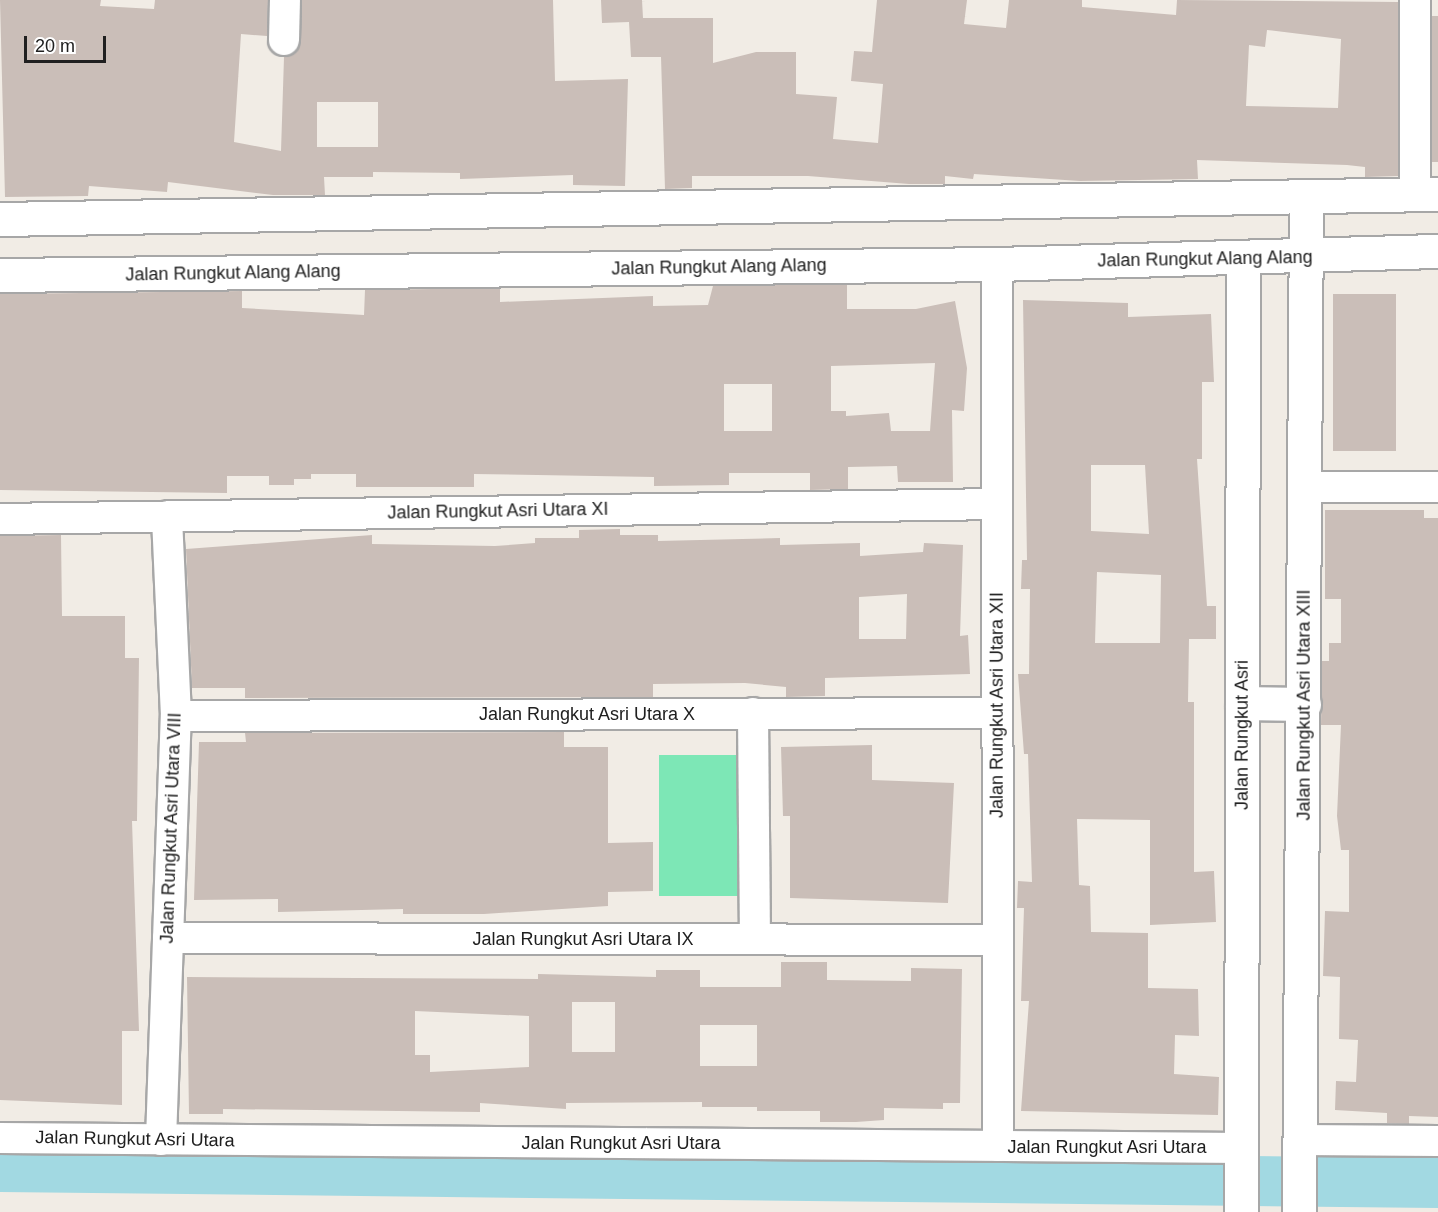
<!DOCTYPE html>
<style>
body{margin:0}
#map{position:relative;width:1438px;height:1212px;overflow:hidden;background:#f1ece5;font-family:Arial,sans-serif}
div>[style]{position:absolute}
.pitch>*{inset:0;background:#7de7b6;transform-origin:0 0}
.river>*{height:50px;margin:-25px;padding:0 25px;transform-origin:25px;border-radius:25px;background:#a2d9e2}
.building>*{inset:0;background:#cabeb8;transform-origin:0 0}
.roads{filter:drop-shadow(2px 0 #a7a7a7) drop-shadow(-2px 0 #a7a7a7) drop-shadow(0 2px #a7a7a7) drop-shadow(0 -2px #a7a7a7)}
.minor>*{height:30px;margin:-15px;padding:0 15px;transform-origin:15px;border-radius:15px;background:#fff}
.tertiary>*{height:33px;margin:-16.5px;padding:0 16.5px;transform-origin:16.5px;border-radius:16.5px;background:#fff}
span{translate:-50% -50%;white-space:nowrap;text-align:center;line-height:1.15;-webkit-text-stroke:6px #fff;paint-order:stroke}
.street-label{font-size:18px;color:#202020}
.scale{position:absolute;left:24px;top:36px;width:82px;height:27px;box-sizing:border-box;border:3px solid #202020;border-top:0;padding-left:8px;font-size:18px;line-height:21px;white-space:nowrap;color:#202020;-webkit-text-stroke:4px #fff;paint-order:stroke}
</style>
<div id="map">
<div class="pitch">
<div style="left:659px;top:755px;width:84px;height:141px"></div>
</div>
<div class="river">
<div style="left:0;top:1167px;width:1438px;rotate:0.64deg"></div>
</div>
<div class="building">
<div style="clip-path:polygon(evenodd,0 0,101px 0,100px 6px,154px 9px,155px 0,268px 0,267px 36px,241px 34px,234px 142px,281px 151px,284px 57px,299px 48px,302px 0,553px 0,555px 81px,628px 79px,625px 186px,573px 185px,573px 175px,460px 179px,460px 173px,373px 172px,373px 177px,324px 177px,325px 195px,273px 195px,168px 182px,167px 192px,89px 186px,88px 196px,5px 197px,0 0,317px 102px,378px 102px,378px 147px,317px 147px,317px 102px)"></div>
<div style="clip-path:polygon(evenodd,601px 0,642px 0,643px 18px,713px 18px,713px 63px,756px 52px,796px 52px,796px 94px,837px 97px,833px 139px,878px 143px,883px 84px,851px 81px,854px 51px,872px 52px,877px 0,967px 0,964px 24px,1006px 28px,1009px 0,1082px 0,1082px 7px,1176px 15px,1177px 0,1398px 2px,1398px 176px,1365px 177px,1365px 167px,1347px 165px,1197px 160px,1198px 179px,1080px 181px,974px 174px,973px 179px,945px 176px,945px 184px,909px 184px,808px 176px,692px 176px,692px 188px,665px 189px,661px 57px,631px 57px,629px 22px,602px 23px,601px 0,1267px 30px,1341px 39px,1338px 108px,1246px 106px,1249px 45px,1265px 47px,1267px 30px)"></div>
<div style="left:1432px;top:16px;width:6px;height:146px"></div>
<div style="clip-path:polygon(evenodd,847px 284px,847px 309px,916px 309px,955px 301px,967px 368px,964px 411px,952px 410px,953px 482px,898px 482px,897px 466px,848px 467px,848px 489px,810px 490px,810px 473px,729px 473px,729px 485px,654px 486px,654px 477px,474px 474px,474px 487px,356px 487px,356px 474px,311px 474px,311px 479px,294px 479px,294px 485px,269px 485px,269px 476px,227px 476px,227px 493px,0 490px,0 294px,242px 291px,242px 308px,364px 315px,365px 290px,500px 288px,500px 302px,653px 296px,653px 306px,708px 305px,713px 286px,847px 284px,935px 363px,930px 431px,891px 431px,889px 413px,846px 416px,846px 411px,831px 411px,831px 366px,935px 363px,847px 284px,724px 384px,772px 384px,772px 431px,724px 431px,724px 384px)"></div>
<div style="left:1396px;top:294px;width:157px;height:63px;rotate:90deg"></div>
<div style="clip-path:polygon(evenodd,1023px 300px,1128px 303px,1128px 317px,1211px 314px,1214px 382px,1202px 382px,1202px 459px,1197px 459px,1207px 606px,1216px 606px,1216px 639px,1189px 639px,1188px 702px,1194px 702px,1194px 872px,1214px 871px,1216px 922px,1150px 925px,1150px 820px,1077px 819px,1079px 885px,1090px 886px,1091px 932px,1148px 933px,1148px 988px,1198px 989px,1199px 1036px,1175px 1035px,1174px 1074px,1219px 1077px,1218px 1115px,1021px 1111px,1029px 1001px,1021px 1001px,1024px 908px,1017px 908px,1018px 881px,1032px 882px,1028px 754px,1024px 754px,1018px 674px,1029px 674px,1030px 589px,1021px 589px,1022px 560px,1027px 560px,1023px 300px,1091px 465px,1145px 465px,1149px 534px,1091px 531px,1091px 465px,1023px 300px,1097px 572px,1161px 575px,1160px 643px,1095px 643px,1097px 572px)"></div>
<div style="clip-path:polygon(1325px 510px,1424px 510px,1424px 518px,1438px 518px,1438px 1117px,1409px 1116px,1409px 1124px,1387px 1123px,1387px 1113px,1335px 1110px,1336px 1081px,1356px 1082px,1358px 1040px,1339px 1039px,1340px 977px,1323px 976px,1325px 911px,1349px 912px,1349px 850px,1341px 850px,1337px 816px,1341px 725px,1321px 725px,1322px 661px,1329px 661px,1329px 643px,1341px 643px,1341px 599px,1325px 599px)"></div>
<div style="clip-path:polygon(evenodd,620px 529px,620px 535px,658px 535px,658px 541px,780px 538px,780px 545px,860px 543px,860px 556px,923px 552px,924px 543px,963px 545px,960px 636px,968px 635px,970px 674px,825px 678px,825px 696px,786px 697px,786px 687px,745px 683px,653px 684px,653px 697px,245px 698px,245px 688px,192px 688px,186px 549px,372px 535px,372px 544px,495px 546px,535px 543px,535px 538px,579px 538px,579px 530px,620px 529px,907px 594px,906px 639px,859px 639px,859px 597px,907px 594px)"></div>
<div style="clip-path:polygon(61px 535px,62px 616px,125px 616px,125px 658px,139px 658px,137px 821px,132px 821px,139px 1031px,122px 1031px,122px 1105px,0 1100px,0 536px)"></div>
<div style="clip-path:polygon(564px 732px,564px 747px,608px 747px,608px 843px,653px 842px,653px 891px,608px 892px,608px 906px,484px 914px,403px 914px,403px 909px,278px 912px,278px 899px,194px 900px,199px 742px,246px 742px,245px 733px)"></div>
<div style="clip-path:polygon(872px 745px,872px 780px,954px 783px,948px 903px,790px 898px,790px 816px,783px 816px,781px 747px)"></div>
<div style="clip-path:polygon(evenodd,781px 962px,827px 962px,827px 980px,911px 981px,911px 968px,962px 969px,960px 1103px,943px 1103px,943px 1109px,884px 1108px,884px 1120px,856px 1122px,820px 1122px,820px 1111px,757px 1111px,757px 1107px,702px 1107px,702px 1102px,566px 1103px,566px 1109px,480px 1103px,480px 1112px,223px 1109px,223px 1114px,189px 1114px,187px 977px,538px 979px,538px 974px,656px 977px,656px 970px,700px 970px,700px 987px,781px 987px,781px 962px,572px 1002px,615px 1002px,615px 1052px,572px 1052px,572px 1002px,781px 962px,415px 1011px,529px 1016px,529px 1067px,430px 1072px,430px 1055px,415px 1055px,415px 1011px,781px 962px,700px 1025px,757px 1025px,757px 1066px,700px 1066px,700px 1025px)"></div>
</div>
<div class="roads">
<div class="minor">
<div style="left:1415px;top:0;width:195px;rotate:90deg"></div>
<div style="left:284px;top:40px;width:40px;rotate:-88.6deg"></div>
<div style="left:997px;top:264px;width:882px;rotate:89.94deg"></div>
<div style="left:1306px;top:487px;width:132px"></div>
<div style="left:0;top:519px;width:997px;rotate:-0.86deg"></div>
<div style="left:753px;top:713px;width:226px;rotate:89.5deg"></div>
<div style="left:176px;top:716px;width:821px;rotate:-0.21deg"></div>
<div style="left:168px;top:938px;width:829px;rotate:0.14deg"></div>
<div style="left:0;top:1138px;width:1242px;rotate:0.46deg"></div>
<div style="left:161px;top:1140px;width:424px;rotate:-88deg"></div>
<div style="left:176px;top:716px;width:200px;rotate:-92.6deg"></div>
<div style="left:1301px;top:1140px;width:137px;rotate:0.4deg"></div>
</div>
<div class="tertiary">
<div style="left:0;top:219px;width:1438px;rotate:-1deg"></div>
<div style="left:0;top:275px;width:997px;rotate:-0.63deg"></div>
<div style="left:997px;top:264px;width:441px;rotate:-1.7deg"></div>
<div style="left:1242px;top:703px;width:62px;rotate:0.9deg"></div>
<div style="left:1241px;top:1212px;width:955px;rotate:-89.88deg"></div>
<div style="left:1299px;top:1212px;width:1015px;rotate:-89.6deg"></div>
</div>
</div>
<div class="street-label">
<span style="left:1205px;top:259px;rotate:-1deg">Jalan Rungkut Alang Alang</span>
<span style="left:719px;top:267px;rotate:-1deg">Jalan Rungkut Alang Alang</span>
<span style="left:233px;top:273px;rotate:-1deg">Jalan Rungkut Alang Alang</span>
<span style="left:498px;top:511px;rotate:-1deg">Jalan Rungkut Asri Utara XI</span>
<span style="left:997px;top:705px;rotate:-90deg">Jalan Rungkut Asri Utara XII</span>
<span style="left:1304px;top:705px;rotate:-90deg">Jalan Rungkut Asri Utara XIII</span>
<span style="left:587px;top:714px">Jalan Rungkut Asri Utara X</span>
<span style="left:1242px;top:735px;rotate:-90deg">Jalan Rungkut Asri</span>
<span style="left:171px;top:828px;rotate:-88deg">Jalan Rungkut Asri Utara VIII</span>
<span style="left:583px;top:939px">Jalan Rungkut Asri Utara IX</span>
<span style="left:135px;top:1139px;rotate:1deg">Jalan Rungkut Asri Utara</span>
<span style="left:621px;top:1143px">Jalan Rungkut Asri Utara</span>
<span style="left:1107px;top:1147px">Jalan Rungkut Asri Utara</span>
</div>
<div class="scale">20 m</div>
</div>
